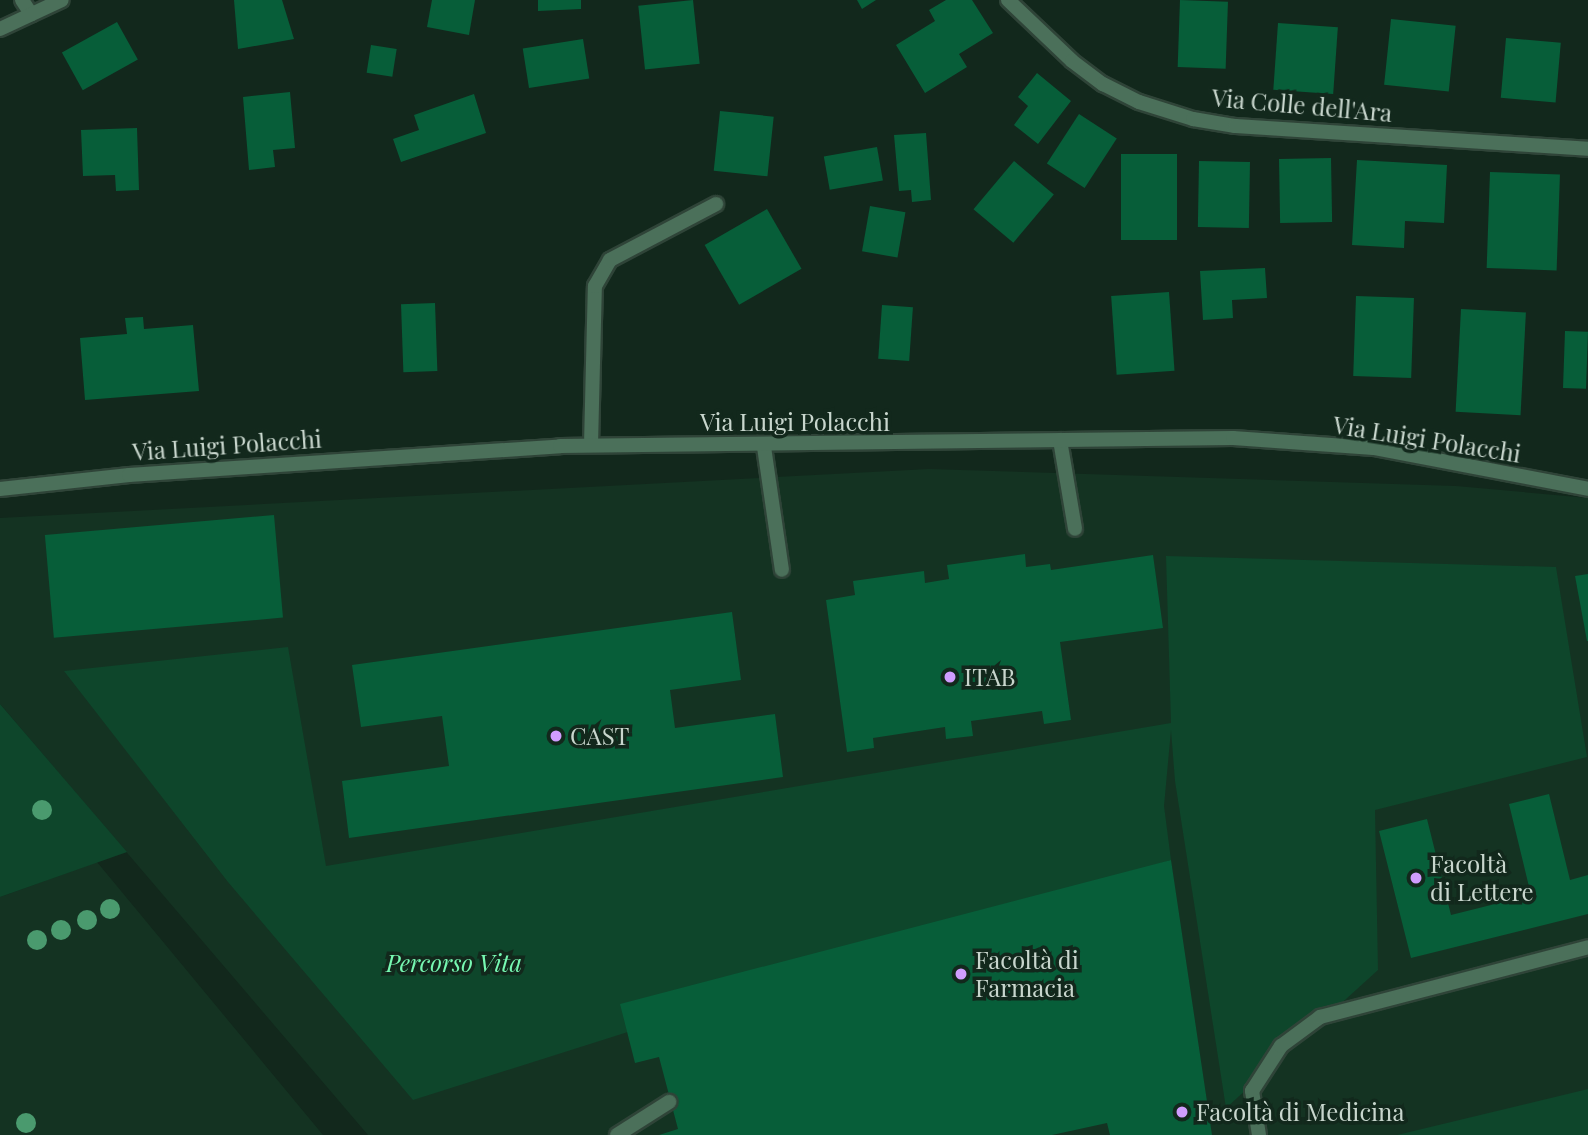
<!DOCTYPE html>
<meta charset="utf-8">
<style>
body{margin:0}
#map{position:relative;width:1588px;height:1135px;overflow:hidden;background:#12281c;font-family:"Playfair Display",serif}
div>[style]{position:absolute}
.built>*{inset:0;background:#143322}
.green>*{inset:0;background:#0e462b}
.building>*{inset:0;background:#075e39;transform-origin:0 0}
.roads{filter:drop-shadow(2px 0 #2f4438) drop-shadow(-2px 0 #2f4438) drop-shadow(0 2px #2f4438) drop-shadow(0 -2px #2f4438)}
.service>*{height:14px;margin:-7px;padding:0 7px;transform-origin:7px;border-radius:7px;background:#4b705a}
.minor>*{height:14px;margin:-7px;padding:0 7px;transform-origin:7px;border-radius:7px;background:#4b705a}
.trees>*{width:20px;height:20px;margin:-10px;border-radius:50%;background:#4a9a6e}
.dots>*{width:19px;height:19px;translate:-50% -50%;box-sizing:border-box;border:4px solid #12281c;border-radius:50%}
span{translate:-50% -50%;white-space:nowrap;text-align:center;line-height:1.15;-webkit-text-stroke:7px #12281c;paint-order:stroke}
.street-label{font-size:24px;color:#c8d6cd}
.poi-label{font-size:24px;color:#c8d6cd}
.left{translate:0 -50%;text-align:left}
.park-label{font-size:24px;color:#77f8b2;font-style:italic}
</style>
<div id="map">
<div class="built">
<div style="clip-path:polygon(929px 469px,1456px 486px,1588px 498px,1588px 1135px,368px 1135px,0 704px,0 518px)"></div>
<div style="clip-path:polygon(97px 862px,323px 1135px,0 1135px,0 897px)"></div>
</div>
<div class="green">
<div style="clip-path:polygon(1166px 556px,1556px 567px,1587px 757px,1375px 810px,1378px 970px,1226px 1108px,1175px 781px,1171px 730px,1164px 806px,1171px 860px,413px 1100px,228px 882px,64px 671px,288px 647px,326px 866px,1171px 723px)"></div>
<div style="clip-path:polygon(0 704px,127px 852px,0 897px)"></div>
<div style="clip-path:polygon(1588px 1089px,1588px 1135px,1397px 1135px)"></div>
</div>
<div class="building">
<div style="clip-path:polygon(234px 0,282px 0,294px 39px,238px 49px)"></div>
<div style="clip-path:polygon(432px 0,475px 0,469px 35px,427px 27px)"></div>
<div style="clip-path:polygon(538px 0,581px 0,581px 9px,538px 11px)"></div>
<div style="left:693px;top:0;width:64px;height:55px;rotate:84deg"></div>
<div style="clip-path:polygon(857px 0,876px 0,862px 9px)"></div>
<div style="clip-path:polygon(946px 0,972px 0,993px 33px,959px 54px,967px 67px,925px 93px,896px 45px,935px 21px,929px 10px)"></div>
<div style="left:1180px;top:0;width:48px;height:67px;rotate:2deg"></div>
<div style="left:1391px;top:19px;width:65px;height:66px;rotate:6deg"></div>
<div style="left:117px;top:22px;width:43px;height:63px;rotate:61deg"></div>
<div style="left:1278px;top:23px;width:60px;height:67px;rotate:4deg"></div>
<div style="left:1506px;top:38px;width:55px;height:60px;rotate:5deg"></div>
<div style="left:583px;top:39px;width:40px;height:61px;rotate:81deg"></div>
<div style="left:371px;top:45px;width:26px;height:28px;rotate:9deg"></div>
<div style="clip-path:polygon(1037px 73px,1071px 101px,1038px 144px,1014px 125px,1028px 106px,1018px 97px)"></div>
<div style="clip-path:polygon(290px 92px,295px 148px,273px 150px,275px 167px,249px 170px,243px 97px)"></div>
<div style="clip-path:polygon(474px 94px,486px 133px,401px 162px,393px 139px,419px 130px,414px 115px)"></div>
<div style="left:720px;top:111px;width:54px;height:60px;rotate:6deg"></div>
<div style="left:1079px;top:114px;width:45px;height:59px;rotate:33deg"></div>
<div style="clip-path:polygon(137px 128px,139px 190px,116px 191px,115px 175px,83px 176px,81px 130px)"></div>
<div style="clip-path:polygon(926px 133px,931px 200px,912px 202px,911px 190px,899px 191px,894px 135px)"></div>
<div style="left:877px;top:147px;width:34px;height:54px;rotate:80deg"></div>
<div style="left:1177px;top:154px;width:86px;height:56px;rotate:90deg"></div>
<div style="left:1331px;top:158px;width:64px;height:52px;rotate:89deg"></div>
<div style="clip-path:polygon(1357px 160px,1447px 165px,1444px 223px,1405px 221px,1404px 248px,1352px 245px)"></div>
<div style="left:1014px;top:161px;width:52px;height:63px;rotate:40deg"></div>
<div style="left:1199px;top:161px;width:51px;height:66px;rotate:1deg"></div>
<div style="left:1490px;top:172px;width:70px;height:96px;rotate:2deg"></div>
<div style="left:870px;top:206px;width:36px;height:46px;rotate:10deg"></div>
<div style="left:767px;top:209px;width:69px;height:72px;rotate:60deg"></div>
<div style="clip-path:polygon(1265px 268px,1267px 298px,1232px 300px,1233px 318px,1203px 320px,1200px 271px)"></div>
<div style="left:1169px;top:292px;width:79px;height:58px;rotate:86deg"></div>
<div style="left:1356px;top:296px;width:58px;height:80px;rotate:2deg"></div>
<div style="left:435px;top:303px;width:68px;height:34px;rotate:88deg"></div>
<div style="left:882px;top:305px;width:31px;height:54px;rotate:4deg"></div>
<div style="left:1461px;top:309px;width:65px;height:103px;rotate:3deg"></div>
<div style="clip-path:polygon(143px 317px,144px 329px,193px 325px,199px 391px,85px 400px,80px 338px,127px 334px,125px 318px)"></div>
<div style="left:1565px;top:331px;width:23px;height:57px;rotate:2deg"></div>
<div style="left:274px;top:515px;width:103px;height:230px;rotate:85deg"></div>
<div style="clip-path:polygon(1025px 554px,1026px 567px,1050px 564px,1051px 570px,1153px 555px,1163px 628px,1060px 642px,1071px 720px,1044px 724px,1042px 711px,971px 721px,973px 736px,946px 739px,945px 727px,873px 738px,874px 748px,847px 752px,826px 600px,855px 595px,853px 581px,924px 571px,925px 583px,949px 579px,947px 565px)"></div>
<div style="clip-path:polygon(1588px 574px,1588px 641px,1587px 641px,1575px 576px)"></div>
<div style="clip-path:polygon(732px 612px,741px 680px,670px 690px,675px 728px,775px 714px,783px 777px,349px 838px,342px 781px,449px 766px,442px 716px,361px 727px,352px 665px)"></div>
<div style="clip-path:polygon(1549px 794px,1570px 880px,1588px 875px,1588px 914px,1411px 958px,1379px 831px,1427px 819px,1451px 915px,1531px 895px,1509px 804px)"></div>
<div style="clip-path:polygon(1171px 860px,1212px 1135px,1110px 1135px,1107px 1123px,1052px 1135px,659px 1135px,678px 1129px,659px 1057px,635px 1063px,620px 1004px)"></div>
</div>
<div class="roads">
<div class="service">
<div style="left:22px;top:0;width:17px;rotate:57deg"></div>
<div style="left:1060px;top:440px;width:90px;rotate:80.4deg"></div>
<div style="left:591px;top:445px;width:159px;rotate:-88.6deg"></div>
<div style="left:595px;top:286px;width:30px;rotate:-60deg"></div>
<div style="left:610px;top:260px;width:120px;rotate:-27.8deg"></div>
<div style="left:764px;top:447px;width:124px;rotate:81.7deg"></div>
<div style="left:617px;top:1135px;width:62px;rotate:-32.4deg"></div>
<div style="left:1259px;top:1135px;width:45px;rotate:-99deg"></div>
<div style="left:1252px;top:1091px;width:54px;rotate:-57.2deg"></div>
<div style="left:1281px;top:1046px;width:49px;rotate:-36.6deg"></div>
<div style="left:1320px;top:1017px;width:277px;rotate:-14.6deg"></div>
</div>
<div class="minor">
<div style="left:1008px;top:0;width:88px;rotate:43.6deg"></div>
<div style="left:1072px;top:61px;width:39px;rotate:37deg"></div>
<div style="left:1103px;top:84px;width:40px;rotate:26.6deg"></div>
<div style="left:1139px;top:102px;width:57px;rotate:17.5deg"></div>
<div style="left:1193px;top:119px;width:43px;rotate:9.5deg"></div>
<div style="left:1235px;top:126px;width:354px;rotate:3.7deg"></div>
<div style="left:0;top:29px;width:68px;rotate:-25.1deg"></div>
<div style="left:0;top:489px;width:130px;rotate:-6.2deg"></div>
<div style="left:129px;top:475px;width:432px;rotate:-3.8deg"></div>
<div style="left:560px;top:446px;width:673px;rotate:-0.68deg"></div>
<div style="left:1233px;top:438px;width:141px;rotate:4.1deg"></div>
<div style="left:1374px;top:448px;width:218px;rotate:10.8deg"></div>
</div>
</div>
<div class="trees">
<div style="left:42px;top:810px"></div>
<div style="left:110px;top:909px"></div>
<div style="left:87px;top:920px"></div>
<div style="left:61px;top:930px"></div>
<div style="left:37px;top:940px"></div>
<div style="left:26px;top:1123px"></div>
</div>
<div class="dots">
<div style="left:950px;top:677px;background:#d09dfe"></div>
<div style="left:556px;top:736px;background:#d09dfe"></div>
<div style="left:1416px;top:878px;background:#d09dfe"></div>
<div style="left:961px;top:974px;background:#d09dfe"></div>
<div style="left:1182px;top:1112px;background:#d09dfe"></div>
</div>
<div class="street-label">
<span style="left:1302px;top:105px;rotate:5deg">Via Colle dell'Ara</span>
<span style="left:795px;top:422px">Via Luigi Polacchi</span>
<span style="left:1427px;top:439px;rotate:9deg">Via Luigi Polacchi</span>
<span style="left:227px;top:445px;rotate:-4deg">Via Luigi Polacchi</span>
</div>
<div class="poi-label">
<span class="left" style="left:964px;top:677px">ITAB</span>
<span class="left" style="left:570px;top:736px">CAST</span>
<span class="left" style="left:1430px;top:878px">Facoltà<br>di Lettere</span>
<span class="left" style="left:975px;top:974px">Facoltà di<br>Farmacia</span>
<span class="left" style="left:1196px;top:1112px">Facoltà di Medicina</span>
</div>
<div class="park-label">
<span style="left:454px;top:963px">Percorso Vita</span>
</div>
</div>
